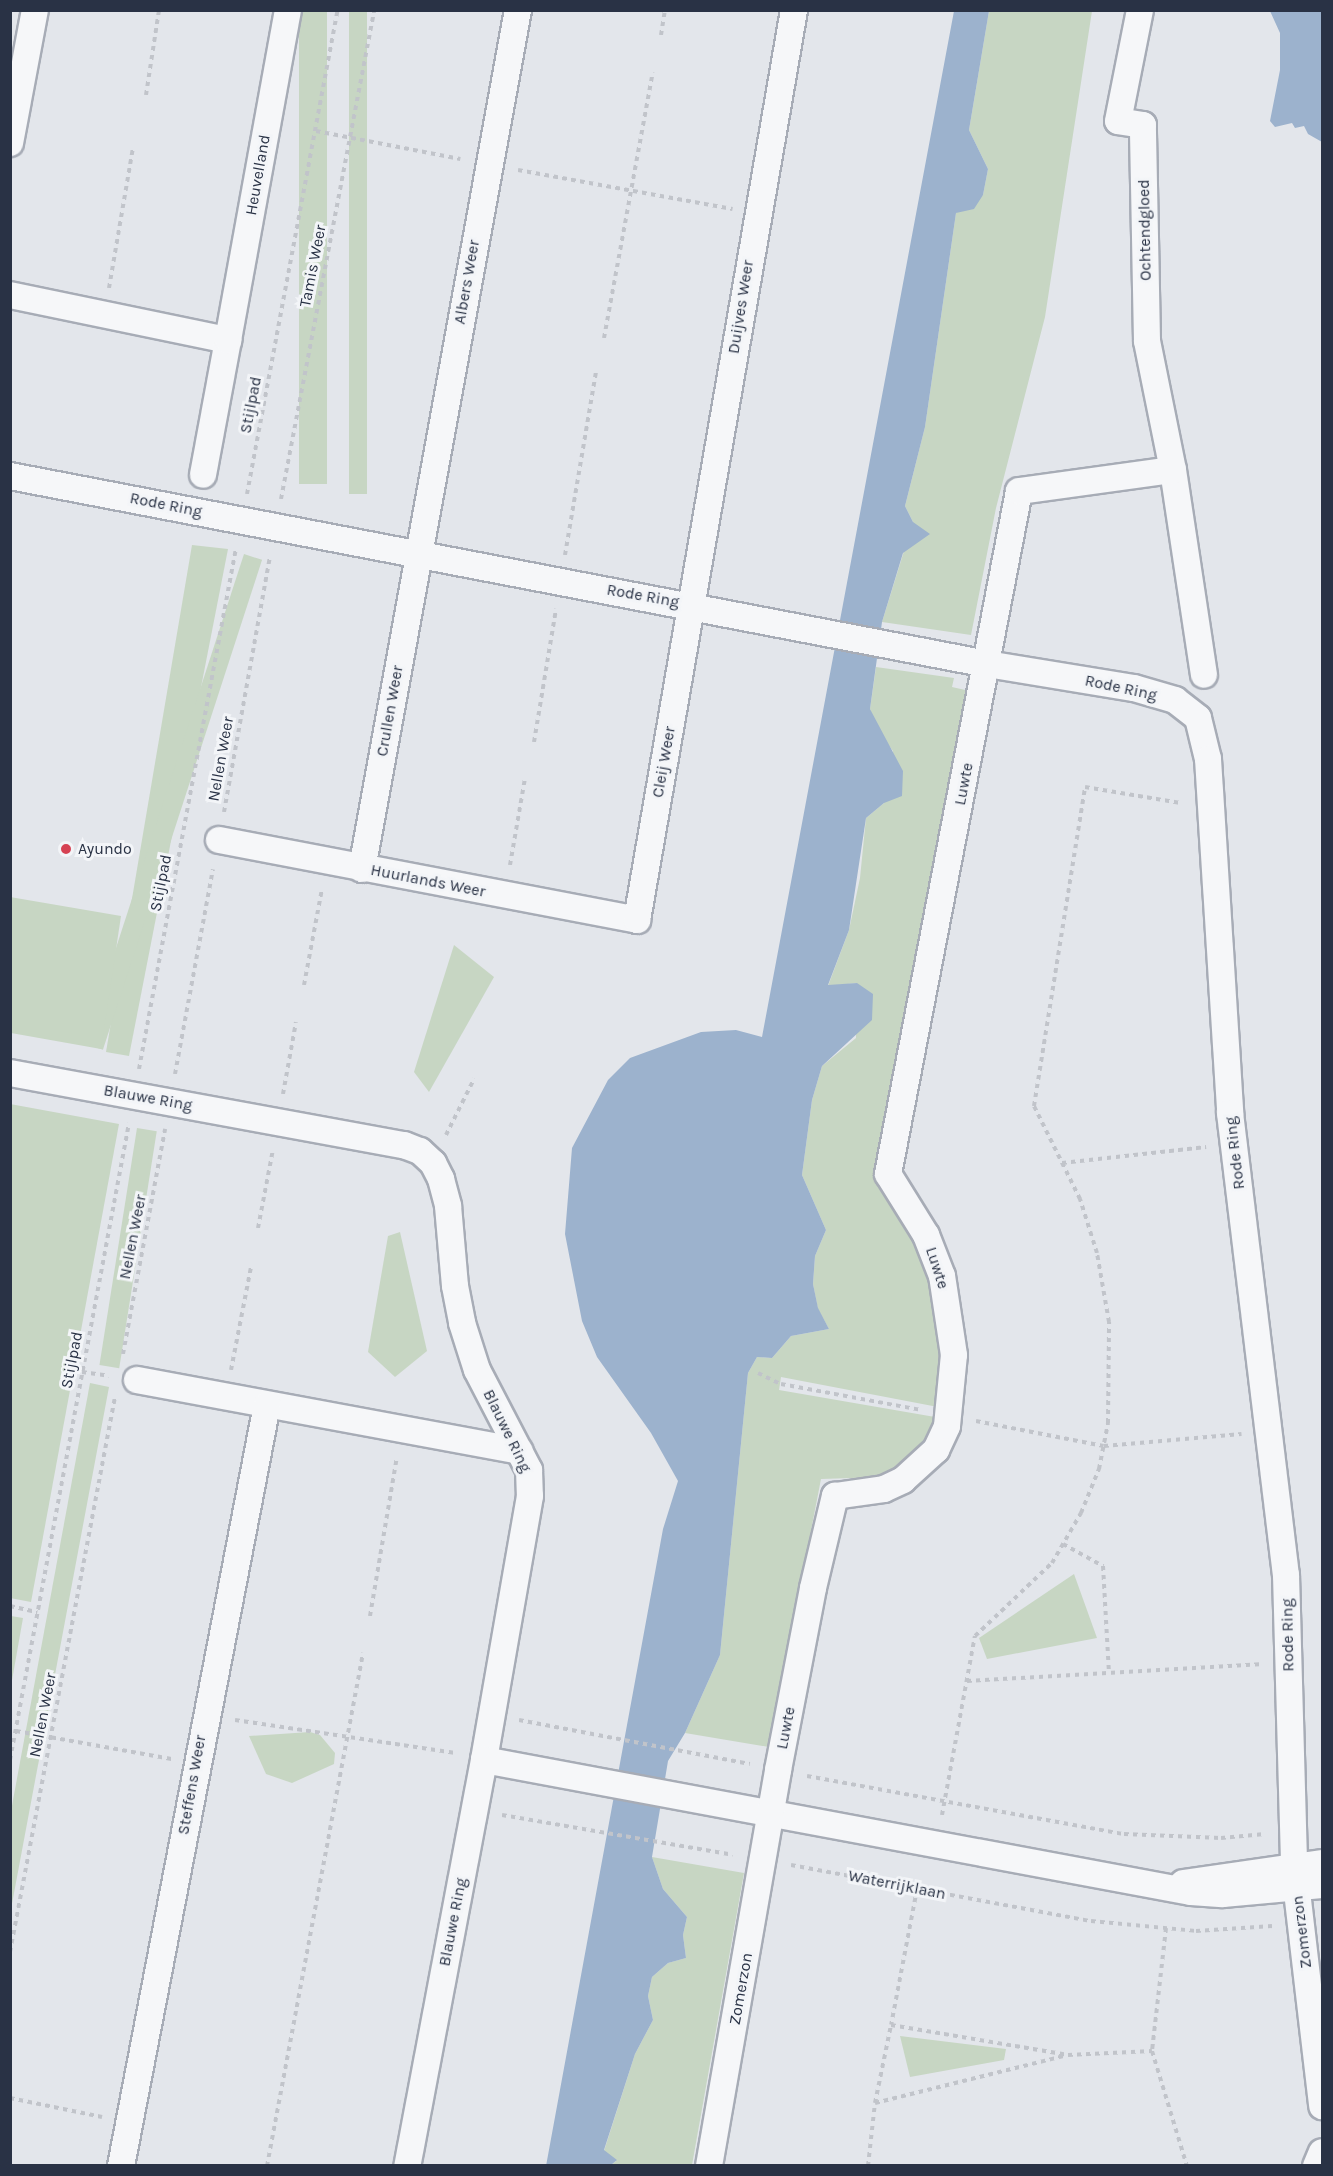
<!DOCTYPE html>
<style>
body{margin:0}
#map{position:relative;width:1333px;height:2176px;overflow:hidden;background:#e3e6eb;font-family:Karla,sans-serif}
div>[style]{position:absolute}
.green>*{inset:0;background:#c7d6c3;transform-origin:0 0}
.water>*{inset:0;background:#9cb2cd}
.path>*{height:4px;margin-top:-2px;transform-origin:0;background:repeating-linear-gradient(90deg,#c1c4ca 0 4.5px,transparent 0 9px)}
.roads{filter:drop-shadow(2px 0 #a7acb6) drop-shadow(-2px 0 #a7acb6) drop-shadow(0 2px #a7acb6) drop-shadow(0 -2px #a7acb6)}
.street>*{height:26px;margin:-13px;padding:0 13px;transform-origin:13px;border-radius:13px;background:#f6f7f9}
.dots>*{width:16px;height:16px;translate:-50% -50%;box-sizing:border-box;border:3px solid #f3f5f8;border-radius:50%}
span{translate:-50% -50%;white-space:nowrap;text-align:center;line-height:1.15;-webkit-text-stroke:6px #f3f5f8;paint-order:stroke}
.street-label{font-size:16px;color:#293245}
.poi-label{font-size:16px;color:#293245}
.left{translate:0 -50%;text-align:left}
.frame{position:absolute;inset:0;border:12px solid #293245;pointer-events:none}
</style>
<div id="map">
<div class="green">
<div style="left:299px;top:11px;width:28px;height:473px"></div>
<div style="left:349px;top:11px;width:18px;height:483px"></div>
<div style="clip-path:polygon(989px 11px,1092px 11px,1045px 317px,996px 508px,971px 635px,882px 622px,913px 522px,905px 506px,925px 427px,956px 213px,983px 195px,988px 169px,969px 130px)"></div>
<div style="clip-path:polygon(192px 545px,228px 549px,129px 1056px,106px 1052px)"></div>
<div style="left:244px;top:554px;width:19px;height:515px;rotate:18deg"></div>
<div style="clip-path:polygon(876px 667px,954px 678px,952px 687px,974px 692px,876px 1181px,916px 1237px,929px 1276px,945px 1362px,938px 1407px,781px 1377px,779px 1390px,935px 1417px,931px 1434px,910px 1461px,882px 1477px,821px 1479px,769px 1747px,685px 1733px,720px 1655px,748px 1373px,757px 1357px,772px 1358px,791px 1336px,829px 1329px,818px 1309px,813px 1284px,815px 1256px,826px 1230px,802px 1175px,812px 1100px,822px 1066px,856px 1038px,857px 983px,828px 986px,849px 930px,860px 878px,866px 818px,884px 803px,893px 751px,879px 732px,870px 709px)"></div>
<div style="clip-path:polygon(10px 897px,121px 916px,101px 1049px,11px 1033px)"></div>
<div style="clip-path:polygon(454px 945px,494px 977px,429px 1092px,414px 1072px)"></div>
<div style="clip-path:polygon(10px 1104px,119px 1124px,31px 1602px,10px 1598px)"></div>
<div style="left:137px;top:1128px;width:20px;height:240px;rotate:9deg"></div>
<div style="clip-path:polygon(400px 1232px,427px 1351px,395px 1377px,368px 1352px,388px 1236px)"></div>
<div style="clip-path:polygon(90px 1383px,109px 1387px,11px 1909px,11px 1811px)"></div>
<div style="clip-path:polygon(1074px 1574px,1097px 1638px,987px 1659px,979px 1638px)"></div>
<div style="clip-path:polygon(11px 1616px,23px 1618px,11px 1686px,10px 1616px)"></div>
<div style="clip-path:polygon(310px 1732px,320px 1735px,335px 1753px,334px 1764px,292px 1783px,266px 1774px,249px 1736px)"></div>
<div style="clip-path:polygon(652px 1857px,744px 1873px,692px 2165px,611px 2165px,616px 2161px,604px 2151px,635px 2054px,653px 2020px,648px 1996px,652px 1977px,668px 1963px,686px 1958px,683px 1935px,687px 1917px,663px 1889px)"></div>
<div style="clip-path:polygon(900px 2036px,1006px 2049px,1004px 2060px,910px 2077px)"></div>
</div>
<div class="water">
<div style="clip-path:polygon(954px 11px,989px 11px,969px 130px,988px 169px,983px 195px,974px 209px,956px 213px,925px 427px,905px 506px,913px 522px,930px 534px,903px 553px,882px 622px,870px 709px,903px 771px,902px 796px,884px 803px,866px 818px,849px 930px,828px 985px,857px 983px,873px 994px,872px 1020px,822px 1066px,812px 1100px,802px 1175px,826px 1230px,815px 1256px,813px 1284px,818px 1308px,829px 1329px,791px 1336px,772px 1358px,757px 1357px,748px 1373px,720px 1655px,685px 1733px,668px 1761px,652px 1857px,663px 1889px,687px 1917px,683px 1935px,686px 1958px,668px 1963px,652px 1977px,648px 1996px,653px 2020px,635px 2054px,604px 2150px,617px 2160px,611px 2165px,546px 2166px,663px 1529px,678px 1481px,651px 1433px,597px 1357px,582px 1321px,565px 1234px,572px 1148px,608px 1080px,630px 1058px,701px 1032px,736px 1030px,762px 1037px)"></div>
<div style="clip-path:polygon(1270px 11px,1322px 11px,1322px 142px,1308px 134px,1304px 126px,1295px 128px,1292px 123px,1275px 127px,1270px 121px,1280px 70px,1280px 33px)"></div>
</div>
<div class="path">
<div style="left:661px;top:35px;width:25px;rotate:-81deg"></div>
<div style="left:146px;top:95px;width:86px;rotate:-81.3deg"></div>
<div style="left:316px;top:131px;width:147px;rotate:11deg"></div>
<div style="left:518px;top:170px;width:218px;rotate:10.3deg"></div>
<div style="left:109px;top:288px;width:142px;rotate:-80.3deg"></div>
<div style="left:604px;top:338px;width:270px;rotate:-79.6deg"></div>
<div style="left:247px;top:494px;width:492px;rotate:-79.4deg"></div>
<div style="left:281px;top:499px;width:498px;rotate:-79.2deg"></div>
<div style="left:565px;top:555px;width:186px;rotate:-80.4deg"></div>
<div style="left:534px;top:742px;width:135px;rotate:-80.6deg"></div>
<div style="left:224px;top:812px;width:260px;rotate:-79.8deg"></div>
<div style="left:510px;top:865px;width:88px;rotate:-80.2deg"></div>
<div style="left:304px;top:985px;width:98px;rotate:-79.4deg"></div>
<div style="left:139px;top:1069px;width:530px;rotate:-79.45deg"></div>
<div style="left:175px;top:1074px;width:208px;rotate:-79.5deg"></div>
<div style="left:283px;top:1094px;width:73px;rotate:-79.8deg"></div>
<div style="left:446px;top:1135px;width:63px;rotate:-63.4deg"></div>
<div style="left:1062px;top:1163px;width:145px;rotate:-6.3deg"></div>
<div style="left:258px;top:1228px;width:80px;rotate:-79.2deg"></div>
<div style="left:123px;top:1354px;width:229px;rotate:-79.4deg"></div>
<div style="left:231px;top:1370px;width:105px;rotate:-79deg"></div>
<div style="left:82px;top:1372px;width:27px;rotate:8deg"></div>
<div style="left:758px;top:1373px;width:25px;rotate:26deg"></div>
<div style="left:781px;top:1384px;width:142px;rotate:10.5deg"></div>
<div style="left:976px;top:1421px;width:130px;rotate:11.1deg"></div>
<div style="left:1104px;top:1446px;width:138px;rotate:-5deg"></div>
<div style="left:1063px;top:1544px;width:46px;rotate:28.8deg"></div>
<div style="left:1103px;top:1566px;width:106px;rotate:86.8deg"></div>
<div style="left:10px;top:1606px;width:28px;rotate:13deg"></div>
<div style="left:370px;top:1616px;width:161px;rotate:-80.4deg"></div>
<div style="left:967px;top:1681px;width:293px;rotate:-3.3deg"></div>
<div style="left:235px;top:1720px;width:223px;rotate:8.5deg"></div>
<div style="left:519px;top:1720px;width:235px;rotate:10.8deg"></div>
<div style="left:16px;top:1731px;width:158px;rotate:10.2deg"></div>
<div style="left:10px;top:1760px;width:648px;rotate:-79.42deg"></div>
<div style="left:807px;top:1776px;width:322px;rotate:10.4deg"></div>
<div style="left:1124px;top:1834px;width:97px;rotate:2.4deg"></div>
<div style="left:1221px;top:1838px;width:44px;rotate:-5.2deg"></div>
<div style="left:502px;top:1815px;width:234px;rotate:9.8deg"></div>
<div style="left:942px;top:1815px;width:182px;rotate:-79.6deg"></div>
<div style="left:975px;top:1636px;width:106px;rotate:-43.5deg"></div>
<div style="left:1052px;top:1563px;width:58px;rotate:-59.9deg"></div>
<div style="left:1081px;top:1513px;width:48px;rotate:-67.8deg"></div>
<div style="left:1099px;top:1469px;width:47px;rotate:-78.9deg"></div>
<div style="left:1108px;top:1423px;width:101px;rotate:-89.4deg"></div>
<div style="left:1109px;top:1322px;width:70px;rotate:-99.9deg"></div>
<div style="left:1097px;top:1253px;width:57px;rotate:-107.5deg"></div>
<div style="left:1080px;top:1199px;width:104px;rotate:-116.3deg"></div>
<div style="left:1034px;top:1106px;width:323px;rotate:-80.9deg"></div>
<div style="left:1085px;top:787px;width:97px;rotate:9.5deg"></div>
<div style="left:791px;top:1865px;width:305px;rotate:10.6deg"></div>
<div style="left:1091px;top:1921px;width:105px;rotate:5.4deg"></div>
<div style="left:1196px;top:1931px;width:77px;rotate:-3.7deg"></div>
<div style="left:917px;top:1889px;width:138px;rotate:100.8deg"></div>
<div style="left:891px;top:2025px;width:180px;rotate:9.6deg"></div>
<div style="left:1068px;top:2055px;width:84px;rotate:-2.7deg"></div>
<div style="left:1166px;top:1928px;width:124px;rotate:96.5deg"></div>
<div style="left:1152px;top:2051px;width:120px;rotate:73.1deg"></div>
<div style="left:10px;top:1952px;width:565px;rotate:-79.29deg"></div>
<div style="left:10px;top:2098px;width:94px;rotate:11.7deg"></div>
<div style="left:875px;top:2103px;width:80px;rotate:-78.4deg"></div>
<div style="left:267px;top:2166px;width:522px;rotate:-79.4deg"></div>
<div style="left:868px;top:2166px;width:63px;rotate:-83.7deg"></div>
<div style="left:875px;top:2103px;width:195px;rotate:-14deg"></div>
</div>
<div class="roads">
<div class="street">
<div style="left:10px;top:143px;width:135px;rotate:-79.4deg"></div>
<div style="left:10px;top:295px;width:223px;rotate:11.7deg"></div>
<div style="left:228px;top:340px;width:137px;rotate:100.5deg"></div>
<div style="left:228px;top:340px;width:335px;rotate:-79.7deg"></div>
<div style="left:1173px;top:470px;width:207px;rotate:81.4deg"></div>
<div style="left:10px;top:476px;width:995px;rotate:10.89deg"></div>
<div style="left:987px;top:664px;width:149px;rotate:9.3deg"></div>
<div style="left:1134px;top:688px;width:43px;rotate:16.3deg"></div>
<div style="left:1175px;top:700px;width:29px;rotate:38deg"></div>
<div style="left:1198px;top:718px;width:42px;rotate:76.3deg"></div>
<div style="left:1208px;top:759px;width:355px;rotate:86.4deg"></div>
<div style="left:1230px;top:1113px;width:465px;rotate:83.1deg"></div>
<div style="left:1286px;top:1575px;width:291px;rotate:88.4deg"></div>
<div style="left:1294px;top:1866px;width:242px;rotate:83.3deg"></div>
<div style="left:219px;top:840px;width:426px;rotate:10.8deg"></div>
<div style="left:637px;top:920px;width:923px;rotate:-80.21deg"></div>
<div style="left:362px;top:869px;width:873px;rotate:-79.71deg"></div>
<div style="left:10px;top:1073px;width:401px;rotate:10.4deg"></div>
<div style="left:404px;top:1145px;width:17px;rotate:21deg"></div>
<div style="left:420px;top:1151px;width:18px;rotate:43deg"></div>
<div style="left:433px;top:1163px;width:18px;rotate:63deg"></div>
<div style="left:441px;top:1179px;width:28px;rotate:75deg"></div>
<div style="left:448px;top:1206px;width:80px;rotate:85deg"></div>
<div style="left:455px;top:1286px;width:38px;rotate:79deg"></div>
<div style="left:462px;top:1323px;width:49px;rotate:72.3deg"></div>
<div style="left:477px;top:1370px;width:113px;rotate:62.5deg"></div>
<div style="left:529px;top:1470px;width:26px;rotate:88deg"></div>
<div style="left:530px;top:1496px;width:268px;rotate:99.9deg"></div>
<div style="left:484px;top:1760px;width:413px;rotate:100.7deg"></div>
<div style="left:137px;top:1380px;width:389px;rotate:10.5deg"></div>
<div style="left:484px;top:1760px;width:719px;rotate:10.58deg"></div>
<div style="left:1191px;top:1892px;width:32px;rotate:4deg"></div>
<div style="left:1223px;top:1894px;width:99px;rotate:-5.2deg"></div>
<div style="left:1183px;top:1883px;width:140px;rotate:-8.2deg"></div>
<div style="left:121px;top:2166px;width:775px;rotate:-79.14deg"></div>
<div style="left:709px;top:2166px;width:402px;rotate:-80.1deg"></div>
<div style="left:778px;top:1770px;width:185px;rotate:-79.1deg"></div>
<div style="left:813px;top:1588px;width:95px;rotate:-76.6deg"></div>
<div style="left:835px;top:1496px;width:49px;rotate:-8.1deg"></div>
<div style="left:884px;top:1489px;width:21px;rotate:-25deg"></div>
<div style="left:903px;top:1480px;width:45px;rotate:-42.3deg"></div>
<div style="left:936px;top:1450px;width:26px;rotate:-65deg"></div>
<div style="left:947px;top:1426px;width:71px;rotate:-84.4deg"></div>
<div style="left:954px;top:1355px;width:80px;rotate:-98.6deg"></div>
<div style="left:942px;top:1276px;width:44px;rotate:-111.3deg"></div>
<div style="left:926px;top:1235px;width:72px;rotate:-121.9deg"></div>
<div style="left:888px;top:1174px;width:695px;rotate:-79.14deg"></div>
<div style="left:1019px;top:491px;width:155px;rotate:-7.8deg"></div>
<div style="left:1173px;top:470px;width:132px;rotate:-101.4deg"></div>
<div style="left:1147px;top:341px;width:216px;rotate:-91.1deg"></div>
<div style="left:1143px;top:125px;width:25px;rotate:-171deg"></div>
<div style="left:1118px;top:121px;width:113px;rotate:-78.8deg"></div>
<div style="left:1316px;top:2166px;width:15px;rotate:-67deg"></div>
</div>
</div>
<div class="dots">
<div style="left:66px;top:849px;background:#d64253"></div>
</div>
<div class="street-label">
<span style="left:258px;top:175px;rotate:-80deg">Heuvelland</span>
<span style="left:1145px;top:230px;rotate:-91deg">Ochtendgloed</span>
<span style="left:313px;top:266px;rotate:-79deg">Tamis Weer</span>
<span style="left:467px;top:282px;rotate:-80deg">Albers Weer</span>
<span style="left:741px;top:307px;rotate:-81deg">Duijves Weer</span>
<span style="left:251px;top:405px;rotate:-79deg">Stijlpad</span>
<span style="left:166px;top:505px;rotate:11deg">Rode Ring</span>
<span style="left:643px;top:596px;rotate:10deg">Rode Ring</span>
<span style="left:1121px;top:688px;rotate:12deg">Rode Ring</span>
<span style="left:390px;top:711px;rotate:-80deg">Crullen Weer</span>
<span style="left:221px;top:759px;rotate:-80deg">Nellen Weer</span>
<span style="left:664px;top:762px;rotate:-80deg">Cleij Weer</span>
<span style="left:964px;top:784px;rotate:-79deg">Luwte</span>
<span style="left:428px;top:881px;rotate:11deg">Huurlands Weer</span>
<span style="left:161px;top:883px;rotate:-79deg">Stijlpad</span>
<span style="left:148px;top:1098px;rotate:10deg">Blauwe Ring</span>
<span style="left:1235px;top:1153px;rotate:-97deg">Rode Ring</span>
<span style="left:133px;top:1237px;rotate:-79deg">Nellen Weer</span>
<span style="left:937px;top:1268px;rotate:72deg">Luwte</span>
<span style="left:72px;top:1360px;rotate:-79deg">Stijlpad</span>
<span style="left:507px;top:1431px;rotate:64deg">Blauwe Ring</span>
<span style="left:1288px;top:1635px;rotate:-91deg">Rode Ring</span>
<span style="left:43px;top:1715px;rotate:-79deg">Nellen Weer</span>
<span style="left:786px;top:1728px;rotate:-79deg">Luwte</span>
<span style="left:192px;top:1785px;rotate:-80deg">Steffens Weer</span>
<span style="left:897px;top:1885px;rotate:11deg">Waterrijklaan</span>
<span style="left:453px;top:1922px;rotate:-79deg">Blauwe Ring</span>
<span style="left:1302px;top:1932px;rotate:-97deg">Zomerzon</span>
<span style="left:741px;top:1989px;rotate:-80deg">Zomerzon</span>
</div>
<div class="poi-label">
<span class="left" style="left:78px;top:849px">Ayundo</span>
</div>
<div class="frame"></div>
</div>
